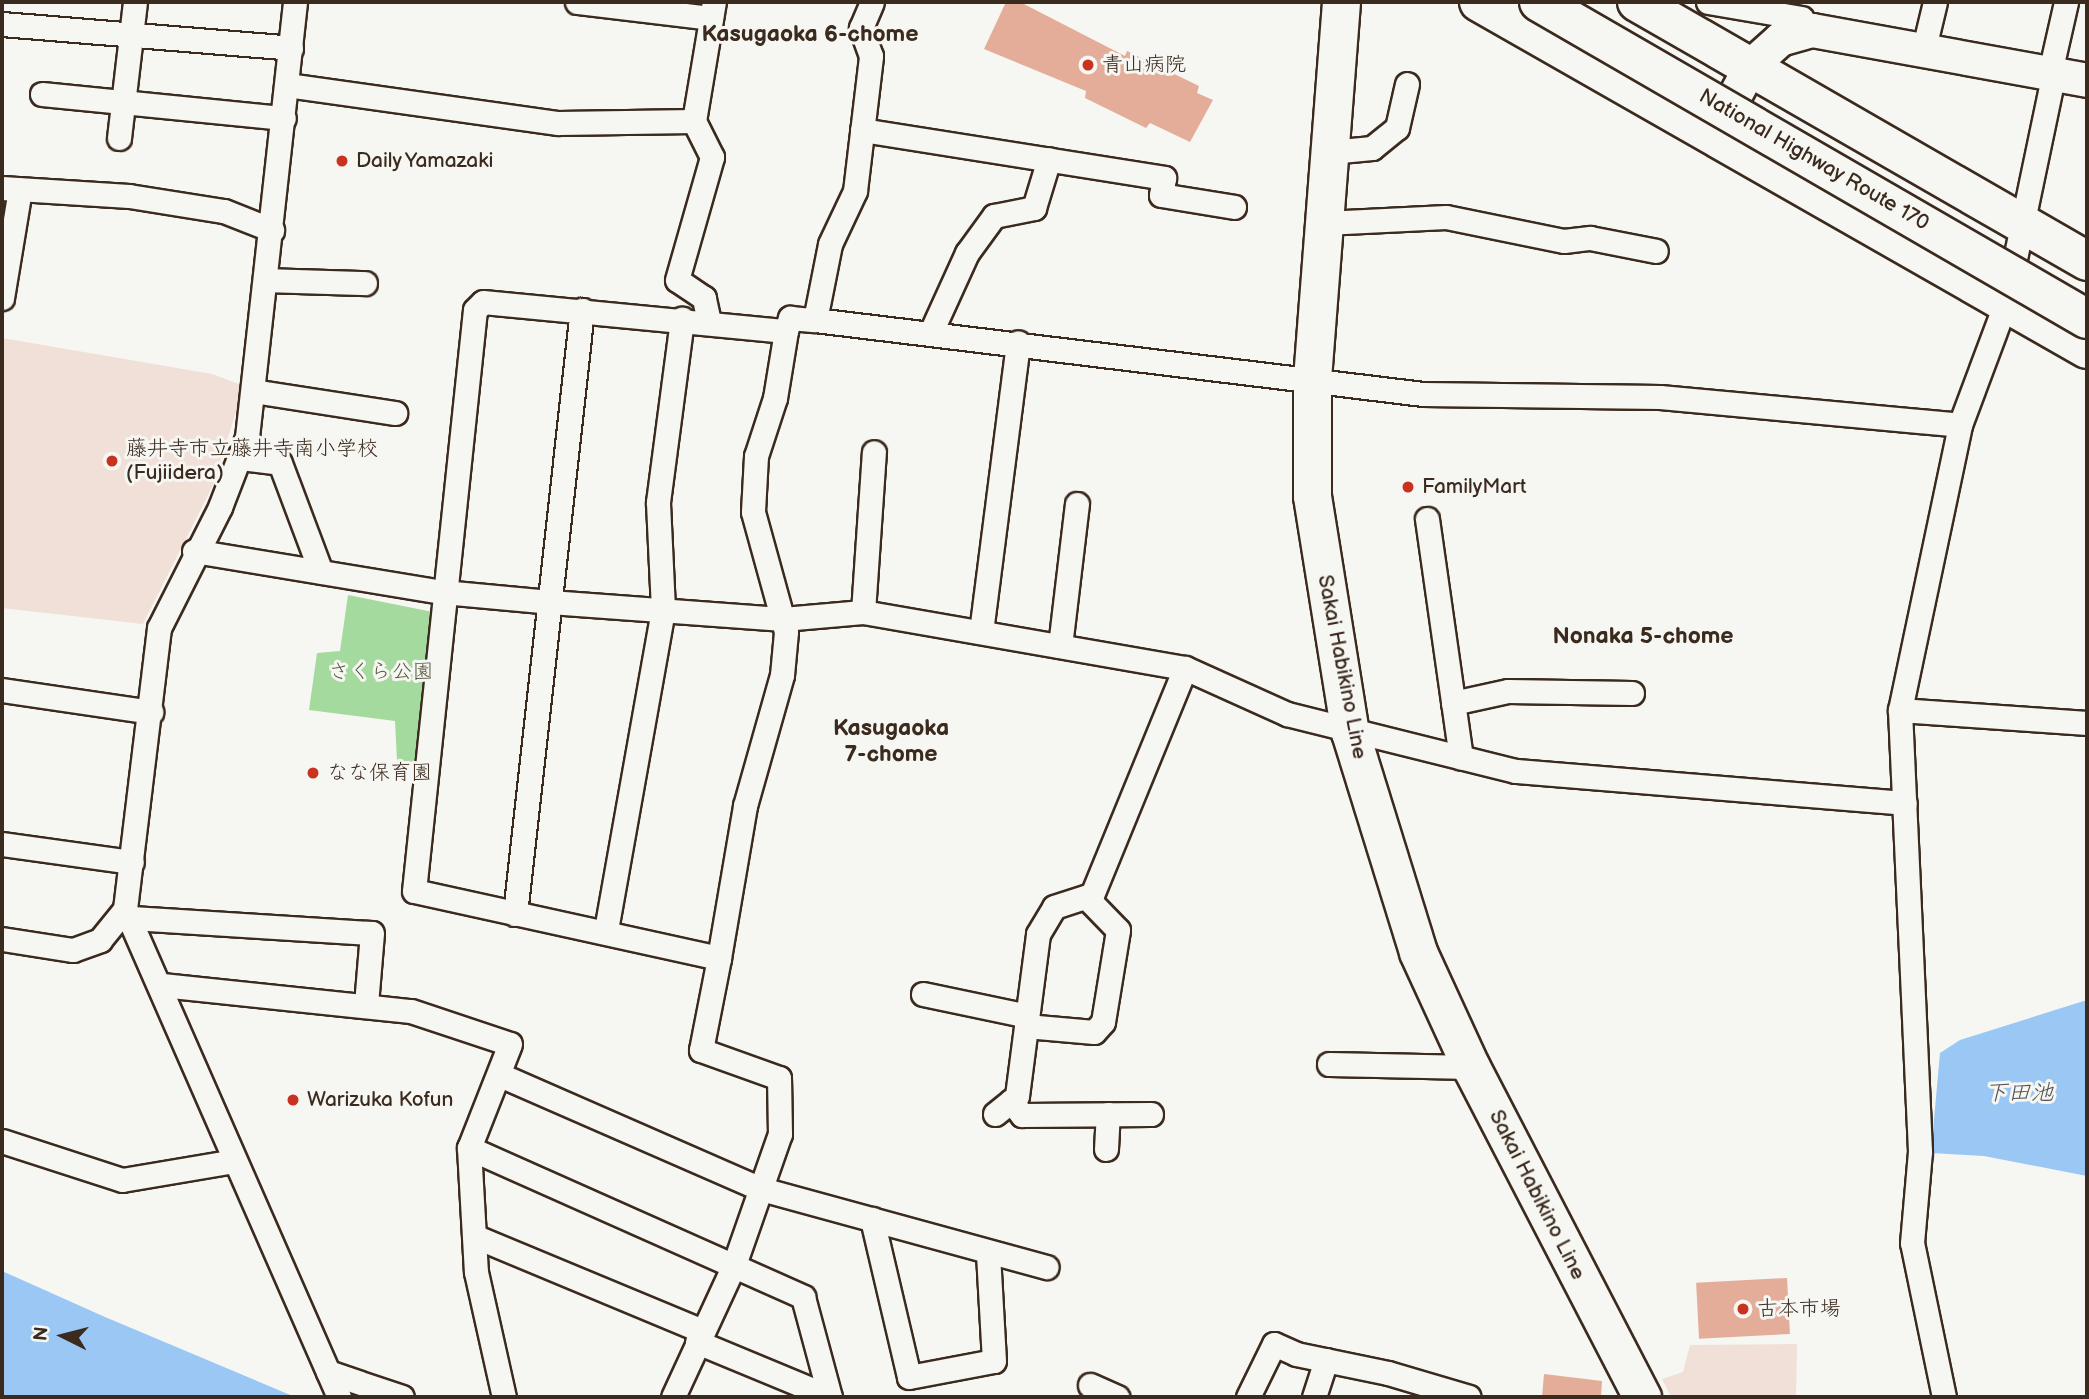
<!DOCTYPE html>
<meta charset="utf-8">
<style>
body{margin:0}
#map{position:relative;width:2089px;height:1399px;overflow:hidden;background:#f6f6f2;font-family:"Balsamiq Sans","Klee One",sans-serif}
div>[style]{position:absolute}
.built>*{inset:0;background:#f0e0d7}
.green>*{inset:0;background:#a4da9d}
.water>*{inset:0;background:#9ac7f4}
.building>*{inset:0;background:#e3ad99;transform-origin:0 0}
.roads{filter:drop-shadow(2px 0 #3b2a1e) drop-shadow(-2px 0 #3b2a1e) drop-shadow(0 2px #3b2a1e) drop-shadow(0 -2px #3b2a1e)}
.street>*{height:23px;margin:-11.5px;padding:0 11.5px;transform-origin:11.5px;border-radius:11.5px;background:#f6f6f2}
.secondary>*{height:33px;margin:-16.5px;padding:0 16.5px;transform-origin:16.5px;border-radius:16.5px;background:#f6f6f2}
.primary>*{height:37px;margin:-18.5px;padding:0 18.5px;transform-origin:18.5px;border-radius:18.5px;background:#f6f6f2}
.highway>*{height:38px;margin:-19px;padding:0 19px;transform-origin:19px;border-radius:19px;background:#f6f6f2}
.bridges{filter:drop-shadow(2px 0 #3b2a1e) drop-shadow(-2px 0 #3b2a1e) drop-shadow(0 2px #3b2a1e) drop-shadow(0 -2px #3b2a1e)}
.highway-bridge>*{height:38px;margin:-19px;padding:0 19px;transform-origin:19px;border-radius:19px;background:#f6f6f2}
.dots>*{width:19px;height:19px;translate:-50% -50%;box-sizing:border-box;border:4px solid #f6f6f2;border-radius:50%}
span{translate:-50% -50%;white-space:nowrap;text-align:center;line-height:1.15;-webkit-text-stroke:6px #f6f6f2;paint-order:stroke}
.poi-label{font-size:21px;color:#3b2a1e}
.left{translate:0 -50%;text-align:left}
.street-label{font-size:21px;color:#3b2a1e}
.park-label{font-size:21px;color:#55563e}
.neighbourhood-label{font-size:23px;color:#3b2a1e;font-weight:700}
.water-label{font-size:23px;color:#535154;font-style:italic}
.frame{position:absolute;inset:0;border:4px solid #3b2a1e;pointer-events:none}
.north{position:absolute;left:28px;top:1301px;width:70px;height:70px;-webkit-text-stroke:5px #f6f6f2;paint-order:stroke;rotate:276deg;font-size:19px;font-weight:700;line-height:28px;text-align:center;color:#3b2a1e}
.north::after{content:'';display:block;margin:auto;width:24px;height:32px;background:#3b2a1e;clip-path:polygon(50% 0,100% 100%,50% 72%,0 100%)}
</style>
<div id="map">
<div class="built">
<div style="clip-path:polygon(2px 338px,212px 374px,244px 386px,213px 485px,143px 624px,2px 608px)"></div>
<div style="clip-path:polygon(1797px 1344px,1796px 1397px,1671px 1397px,1662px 1379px,1683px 1372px,1690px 1345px)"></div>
</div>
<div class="green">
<div style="clip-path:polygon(348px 595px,433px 612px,416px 763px,397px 761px,395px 721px,309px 710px,317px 653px,340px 651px)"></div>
</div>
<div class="water">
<div style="clip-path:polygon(2087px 1000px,2087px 1176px,1984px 1156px,1931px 1153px,1940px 1053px,1960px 1040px)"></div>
<div style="clip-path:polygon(2px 1271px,105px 1317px,295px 1397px,2px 1397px)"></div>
</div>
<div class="building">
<div style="clip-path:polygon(1006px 2px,1020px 2px,1125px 56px,1127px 51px,1199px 86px,1197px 93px,1213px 100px,1190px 142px,1150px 123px,1146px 128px,1085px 98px,1086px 91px,984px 49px)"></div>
<div style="left:1787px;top:1278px;width:56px;height:91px;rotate:87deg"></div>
<div style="clip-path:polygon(1544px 1374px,1602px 1381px,1601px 1397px,1542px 1397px)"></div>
</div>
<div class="roads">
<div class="street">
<div style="left:577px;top:2px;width:135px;rotate:6.8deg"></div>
<div style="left:1708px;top:2px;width:95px;rotate:9.7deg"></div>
<div style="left:2px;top:24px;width:290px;rotate:4.7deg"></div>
<div style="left:1923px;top:52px;width:51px;rotate:-76.5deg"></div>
<div style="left:2049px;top:77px;width:77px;rotate:-77.2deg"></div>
<div style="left:287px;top:85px;width:274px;rotate:8deg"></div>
<div style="left:558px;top:123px;width:136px;rotate:-0.8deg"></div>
<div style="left:42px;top:94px;width:243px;rotate:5.7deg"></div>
<div style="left:862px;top:130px;width:306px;rotate:9deg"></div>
<div style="left:1164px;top:178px;width:17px;rotate:100deg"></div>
<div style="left:1161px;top:195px;width:74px;rotate:9.3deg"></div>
<div style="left:119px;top:138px;width:137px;rotate:-83.3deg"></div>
<div style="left:1330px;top:152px;width:42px;rotate:-5.4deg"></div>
<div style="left:1372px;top:148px;width:32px;rotate:-39deg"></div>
<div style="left:1397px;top:128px;width:45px;rotate:-77.2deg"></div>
<div style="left:2px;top:188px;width:127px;rotate:3.6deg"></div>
<div style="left:129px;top:196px;width:96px;rotate:9deg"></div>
<div style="left:224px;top:211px;width:52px;rotate:21.6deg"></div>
<div style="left:1324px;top:223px;width:122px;rotate:-2.8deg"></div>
<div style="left:1446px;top:217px;width:120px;rotate:11.5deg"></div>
<div style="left:1564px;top:241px;width:26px;rotate:-7deg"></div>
<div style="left:1590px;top:238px;width:67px;rotate:11.1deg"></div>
<div style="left:267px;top:280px;width:98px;rotate:1.8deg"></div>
<div style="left:2px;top:298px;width:110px;rotate:-80.6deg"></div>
<div style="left:815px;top:320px;width:77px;rotate:-78.8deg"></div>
<div style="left:830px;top:244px;width:59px;rotate:-64.7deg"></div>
<div style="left:855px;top:191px;width:136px;rotate:-83.2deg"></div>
<div style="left:871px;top:56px;width:30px;rotate:-110deg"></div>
<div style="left:861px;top:28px;width:28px;rotate:-67deg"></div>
<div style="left:709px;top:322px;width:25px;rotate:-102deg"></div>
<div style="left:704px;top:298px;width:32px;rotate:-146deg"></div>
<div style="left:677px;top:280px;width:128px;rotate:-74.1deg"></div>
<div style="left:712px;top:157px;width:40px;rotate:-116.6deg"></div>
<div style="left:694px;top:121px;width:121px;rotate:-80.5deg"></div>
<div style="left:786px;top:331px;width:68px;rotate:99.3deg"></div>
<div style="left:775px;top:398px;width:61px;rotate:108.1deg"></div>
<div style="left:756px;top:456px;width:56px;rotate:93.1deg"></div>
<div style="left:753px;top:512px;width:124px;rotate:74.6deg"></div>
<div style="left:786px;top:632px;width:43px;rotate:95.3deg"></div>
<div style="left:782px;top:675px;width:136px;rotate:105.8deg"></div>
<div style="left:745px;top:806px;width:154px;rotate:99.7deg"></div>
<div style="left:719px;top:958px;width:312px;rotate:-167.6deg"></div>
<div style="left:414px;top:891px;width:584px;rotate:-84.01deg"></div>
<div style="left:475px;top:310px;width:11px;rotate:-45deg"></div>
<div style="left:483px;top:302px;width:304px;rotate:5.5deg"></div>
<div style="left:786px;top:331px;width:14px;rotate:-73deg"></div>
<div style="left:790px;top:318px;width:25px;rotate:5deg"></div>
<div style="left:815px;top:320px;width:612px;rotate:6.94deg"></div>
<div style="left:1423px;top:394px;width:237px;rotate:0.7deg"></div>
<div style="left:1660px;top:397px;width:301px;rotate:5.3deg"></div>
<div style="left:931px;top:332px;width:87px;rotate:-65.5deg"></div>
<div style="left:967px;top:253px;width:46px;rotate:-53.9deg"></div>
<div style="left:994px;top:216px;width:41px;rotate:-11.3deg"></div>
<div style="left:1034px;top:208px;width:51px;rotate:-73deg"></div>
<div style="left:253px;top:391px;width:144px;rotate:8.8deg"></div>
<div style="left:241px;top:458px;width:39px;rotate:7deg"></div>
<div style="left:280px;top:463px;width:116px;rotate:69.4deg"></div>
<div style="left:1427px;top:519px;width:241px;rotate:81.9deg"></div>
<div style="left:194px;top:551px;width:252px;rotate:9.4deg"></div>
<div style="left:443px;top:592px;width:107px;rotate:5.3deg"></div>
<div style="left:550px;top:602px;width:234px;rotate:4.2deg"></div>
<div style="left:783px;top:619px;width:80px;rotate:-5deg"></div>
<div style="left:863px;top:612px;width:327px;rotate:9.9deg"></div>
<div style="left:1185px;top:668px;width:112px;rotate:24.3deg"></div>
<div style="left:1287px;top:714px;width:236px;rotate:14deg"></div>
<div style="left:1516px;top:771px;width:390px;rotate:4.7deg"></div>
<div style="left:863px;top:612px;width:160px;rotate:-86.1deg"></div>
<div style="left:981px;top:632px;width:292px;rotate:-82.7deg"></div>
<div style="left:1060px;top:646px;width:143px;rotate:-83.2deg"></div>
<div style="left:2px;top:690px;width:151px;rotate:8.4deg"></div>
<div style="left:1453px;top:703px;width:56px;rotate:-12.3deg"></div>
<div style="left:1508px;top:691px;width:124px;rotate:0.9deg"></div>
<div style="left:1900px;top:710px;width:187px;rotate:4deg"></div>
<div style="left:2px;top:844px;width:131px;rotate:7.9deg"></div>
<div style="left:125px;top:909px;width:533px;rotate:66.32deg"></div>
<div style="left:515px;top:914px;width:608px;rotate:-83.67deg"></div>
<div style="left:132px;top:918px;width:240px;rotate:3.6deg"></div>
<div style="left:372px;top:933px;width:72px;rotate:94.8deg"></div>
<div style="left:606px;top:930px;width:326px;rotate:-79.9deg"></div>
<div style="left:663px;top:609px;width:107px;rotate:-92.7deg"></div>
<div style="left:658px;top:502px;width:185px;rotate:-82.5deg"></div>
<div style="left:2px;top:939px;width:72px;rotate:8.8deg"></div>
<div style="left:73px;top:950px;width:29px;rotate:-20deg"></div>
<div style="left:100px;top:940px;width:40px;rotate:-51deg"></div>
<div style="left:125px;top:909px;width:283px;rotate:-83.1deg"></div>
<div style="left:159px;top:628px;width:136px;rotate:-63.2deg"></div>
<div style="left:220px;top:507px;width:75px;rotate:-68.9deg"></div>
<div style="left:247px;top:437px;width:438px;rotate:-83.7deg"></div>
<div style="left:162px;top:985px;width:250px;rotate:6deg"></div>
<div style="left:411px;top:1011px;width:104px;rotate:18.4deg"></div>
<div style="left:510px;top:1044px;width:112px;rotate:111.5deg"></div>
<div style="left:469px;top:1148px;width:124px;rotate:86.8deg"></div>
<div style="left:476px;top:1272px;width:128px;rotate:77.4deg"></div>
<div style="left:923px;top:994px;width:106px;rotate:11.9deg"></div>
<div style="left:1026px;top:1026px;width:68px;rotate:5deg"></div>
<div style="left:1094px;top:1032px;width:13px;rotate:-48deg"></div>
<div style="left:1103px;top:1022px;width:93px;rotate:-80.7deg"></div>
<div style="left:1118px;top:930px;width:46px;rotate:-134.1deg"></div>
<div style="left:1329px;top:1064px;width:142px;rotate:1.2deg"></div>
<div style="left:500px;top:1075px;width:285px;rotate:23.6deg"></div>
<div style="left:761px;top:1189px;width:296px;rotate:15.3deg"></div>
<div style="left:1011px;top:1101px;width:18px;rotate:52deg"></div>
<div style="left:1022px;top:1115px;width:129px;rotate:-0.4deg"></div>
<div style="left:995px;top:1114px;width:28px;rotate:-39deg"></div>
<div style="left:1017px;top:1096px;width:163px;rotate:-82.6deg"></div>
<div style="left:1038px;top:934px;width:31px;rotate:-59deg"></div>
<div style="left:1054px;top:907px;width:40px;rotate:-18deg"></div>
<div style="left:1092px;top:895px;width:245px;rotate:-67.7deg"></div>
<div style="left:2px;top:1141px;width:126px;rotate:18deg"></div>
<div style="left:122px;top:1180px;width:114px;rotate:-9.6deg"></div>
<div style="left:469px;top:1148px;width:366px;rotate:24deg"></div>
<div style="left:803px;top:1297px;width:104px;rotate:74.9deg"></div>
<div style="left:830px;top:1397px;width:144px;rotate:-157.5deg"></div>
<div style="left:1106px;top:1149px;width:35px;rotate:-87deg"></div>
<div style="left:872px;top:1219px;width:162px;rotate:76.8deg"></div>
<div style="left:909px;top:1377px;width:86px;rotate:-10.7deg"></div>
<div style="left:994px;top:1361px;width:109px;rotate:-93.2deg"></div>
<div style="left:474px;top:1236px;width:247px;rotate:22.6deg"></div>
<div style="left:328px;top:1372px;width:78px;rotate:18.7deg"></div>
<div style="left:1090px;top:1385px;width:30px;rotate:24deg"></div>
<div style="left:673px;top:1397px;width:145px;rotate:-65.2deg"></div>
<div style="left:734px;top:1265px;width:139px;rotate:-70.7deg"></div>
<div style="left:780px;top:1134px;width:56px;rotate:-91deg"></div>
<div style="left:779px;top:1078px;width:83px;rotate:-160.3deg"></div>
<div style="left:701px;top:1050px;width:94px;rotate:-78.9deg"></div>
<div style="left:1248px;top:1397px;width:59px;rotate:-63.9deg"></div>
<div style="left:1274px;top:1344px;width:24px;rotate:24deg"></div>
<div style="left:1296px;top:1354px;width:94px;rotate:11.7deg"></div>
<div style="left:1388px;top:1373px;width:84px;rotate:16.5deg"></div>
<div style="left:1314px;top:1397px;width:39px;rotate:-72deg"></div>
<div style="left:1944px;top:1397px;width:157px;rotate:-101.7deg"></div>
<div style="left:1912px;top:1243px;width:92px;rotate:-85deg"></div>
<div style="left:1920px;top:1151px;width:441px;rotate:-92.6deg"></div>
<div style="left:1900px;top:710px;width:291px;rotate:-78.1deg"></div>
<div style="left:1960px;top:425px;width:131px;rotate:-69.5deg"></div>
<div style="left:2006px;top:302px;width:229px;rotate:-78.2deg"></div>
</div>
<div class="secondary">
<div style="left:1715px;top:132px;width:76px;rotate:-61.8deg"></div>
<div style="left:1751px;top:65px;width:39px;rotate:-42deg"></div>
<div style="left:1780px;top:39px;width:33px;rotate:-16deg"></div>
<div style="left:1812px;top:30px;width:280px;rotate:10.3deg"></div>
</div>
<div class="primary">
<div style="left:1341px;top:2px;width:378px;rotate:94.4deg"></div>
<div style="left:1312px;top:379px;width:117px;rotate:90deg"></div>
<div style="left:1312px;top:496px;width:239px;rotate:80.9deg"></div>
<div style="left:1350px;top:732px;width:230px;rotate:72.8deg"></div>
<div style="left:1418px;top:952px;width:127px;rotate:65.3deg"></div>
<div style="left:1471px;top:1067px;width:372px;rotate:62.6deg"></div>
</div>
<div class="highway">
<div style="left:1479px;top:2px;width:700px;rotate:29.71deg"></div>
<div style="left:1637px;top:2px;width:519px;rotate:29.92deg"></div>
</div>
</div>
<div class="bridges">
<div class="highway-bridge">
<div style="left:1539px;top:2px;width:633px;rotate:30.05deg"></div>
</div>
</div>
<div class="dots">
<div style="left:1088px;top:65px;background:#c8321e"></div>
<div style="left:342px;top:161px;background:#c8321e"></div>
<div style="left:112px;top:461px;background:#c8321e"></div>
<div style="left:1408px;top:487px;background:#c8321e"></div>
<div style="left:313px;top:773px;background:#c8321e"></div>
<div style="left:293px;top:1100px;background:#c8321e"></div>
<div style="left:1743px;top:1309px;background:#c8321e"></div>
</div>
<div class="poi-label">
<span class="left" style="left:1102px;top:65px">青山病院</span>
<span class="left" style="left:356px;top:161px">Daily Yamazaki</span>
<span class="left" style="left:126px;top:461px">藤井寺市立藤井寺南小学校<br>(Fujiidera)</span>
<span class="left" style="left:1422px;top:487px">FamilyMart</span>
<span class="left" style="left:327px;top:773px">なな保育園</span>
<span class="left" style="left:307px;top:1100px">Warizuka Kofun</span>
<span class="left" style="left:1757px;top:1309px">古本市場</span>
</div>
<div class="street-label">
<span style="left:1814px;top:160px;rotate:30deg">National Highway Route 170</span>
<span style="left:1342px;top:667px;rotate:79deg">Sakai Habikino Line</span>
<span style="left:1537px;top:1195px;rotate:63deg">Sakai Habikino Line</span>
</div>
<div class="park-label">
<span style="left:381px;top:672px">さくら公園</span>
</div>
<div class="neighbourhood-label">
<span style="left:810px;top:34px">Kasugaoka 6-chome</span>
<span style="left:1643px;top:636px">Nonaka 5-chome</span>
<span style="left:891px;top:741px">Kasugaoka<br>7-chome</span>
</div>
<div class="water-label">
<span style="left:2019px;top:1093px">下田池</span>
</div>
<div class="frame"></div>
<div class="north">N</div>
</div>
